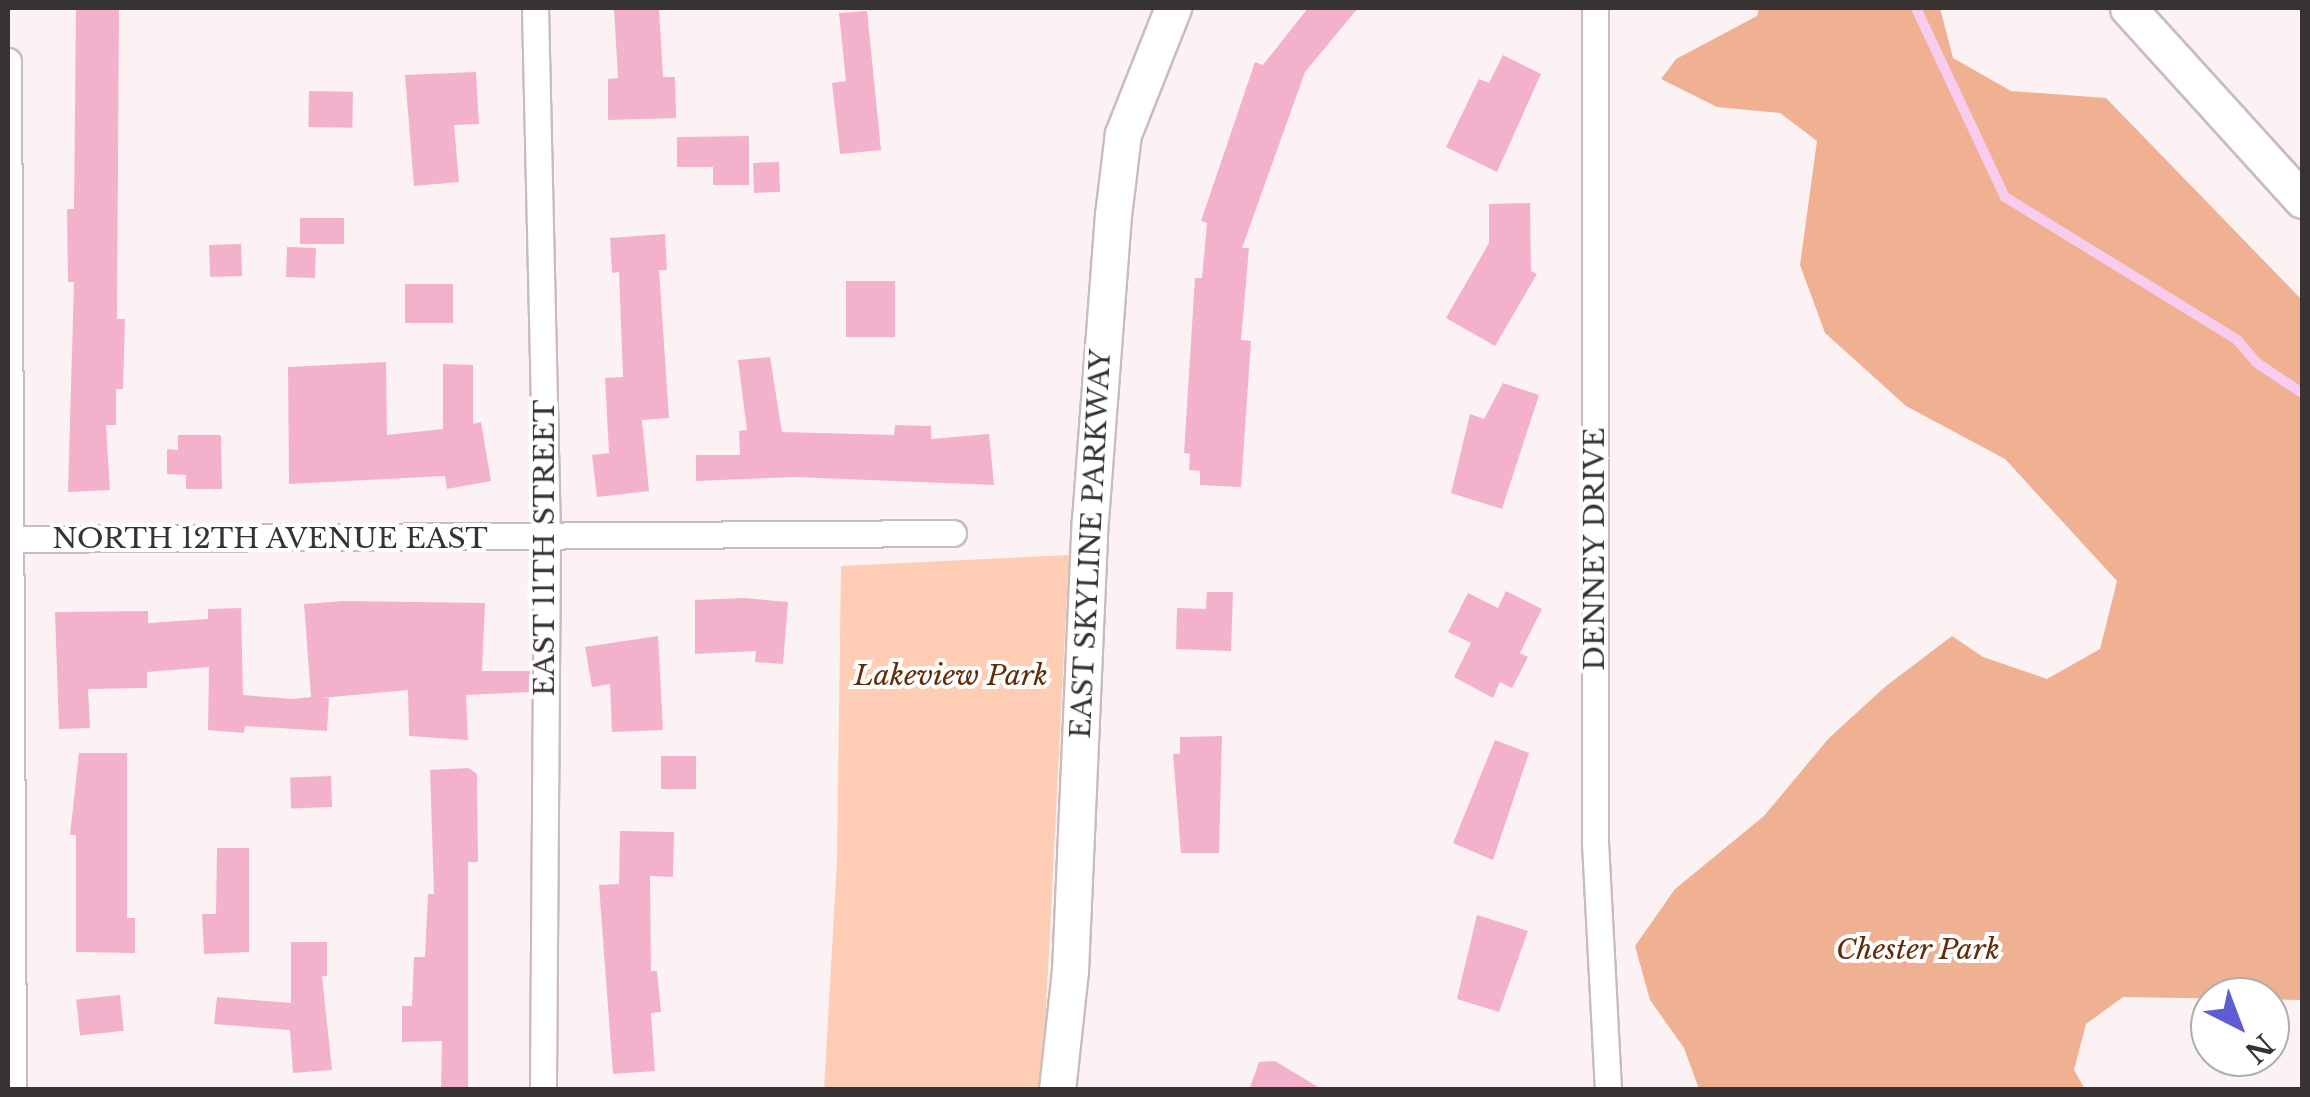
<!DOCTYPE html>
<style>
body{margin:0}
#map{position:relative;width:2310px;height:1097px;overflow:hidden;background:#fdf2f3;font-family:"Libre Baskerville",serif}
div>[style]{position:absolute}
.green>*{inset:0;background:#ffcdb4}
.forest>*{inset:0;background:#efb192}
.stream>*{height:10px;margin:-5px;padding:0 5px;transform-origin:5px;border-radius:5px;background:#f8ccee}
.building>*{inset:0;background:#f3b1cc;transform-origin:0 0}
.roads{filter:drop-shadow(2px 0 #cabcbe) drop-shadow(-2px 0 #cabcbe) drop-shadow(0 2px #cabcbe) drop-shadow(0 -2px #cabcbe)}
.street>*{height:25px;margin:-12.5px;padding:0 12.5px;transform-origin:12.5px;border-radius:12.5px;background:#fff}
.secondary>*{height:35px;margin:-17.5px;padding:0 17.5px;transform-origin:17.5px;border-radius:17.5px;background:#fff}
span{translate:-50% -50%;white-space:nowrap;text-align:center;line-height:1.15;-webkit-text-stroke:8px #fff;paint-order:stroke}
.street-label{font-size:28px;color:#383333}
.park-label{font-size:28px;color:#632c09;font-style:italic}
.frame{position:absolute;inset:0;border:10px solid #383333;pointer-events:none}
.north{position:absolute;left:2190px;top:977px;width:100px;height:100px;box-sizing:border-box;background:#fff;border:2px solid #afadad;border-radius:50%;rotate:138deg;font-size:28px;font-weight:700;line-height:40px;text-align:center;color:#383333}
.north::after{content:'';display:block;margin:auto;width:35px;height:45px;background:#5e5dd5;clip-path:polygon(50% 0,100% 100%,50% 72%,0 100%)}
</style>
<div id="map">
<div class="green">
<div style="clip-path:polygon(1069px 555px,1042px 1089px,824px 1090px,837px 861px,841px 566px)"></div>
</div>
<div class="forest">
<div style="clip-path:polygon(1759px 8px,1940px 8px,1953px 58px,2011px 91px,2106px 98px,2302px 300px,2302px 1000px,2123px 997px,2086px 1024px,2074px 1070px,2085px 1089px,1699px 1089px,1684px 1048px,1650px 1000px,1635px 946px,1675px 889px,1764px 816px,1829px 738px,1886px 686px,1952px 636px,1983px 657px,2047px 679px,2100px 649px,2117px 581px,2005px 459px,1906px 406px,1825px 333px,1800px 265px,1817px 141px,1780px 113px,1717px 107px,1661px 79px,1676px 59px,1757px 16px)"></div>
</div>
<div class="stream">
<div style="left:1916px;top:8px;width:209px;rotate:64.8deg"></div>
<div style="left:2005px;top:197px;width:273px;rotate:31.6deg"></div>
<div style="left:2237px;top:340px;width:30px;rotate:49deg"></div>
<div style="left:2257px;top:363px;width:54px;rotate:33.7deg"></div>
</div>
<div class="building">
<div style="clip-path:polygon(76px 8px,119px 8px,117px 319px,125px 319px,123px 389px,116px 389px,116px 425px,106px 425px,110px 490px,68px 492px,74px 282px,68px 282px,67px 209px,74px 209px)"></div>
<div style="clip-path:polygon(614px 8px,659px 8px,663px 77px,675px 77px,676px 118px,608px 120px,608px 79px,618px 78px)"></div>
<div style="clip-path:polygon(1308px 8px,1358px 8px,1305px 72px,1242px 248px,1249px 248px,1241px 340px,1251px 341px,1241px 487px,1200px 485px,1200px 471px,1189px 470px,1190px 454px,1184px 453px,1195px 278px,1202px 278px,1207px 223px,1201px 221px,1255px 62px,1263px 65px)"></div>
<div style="clip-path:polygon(867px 11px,881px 150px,840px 154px,832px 83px,846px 81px,839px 13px)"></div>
<div style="clip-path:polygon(1503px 55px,1541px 74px,1497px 172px,1446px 147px,1479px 79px,1489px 83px)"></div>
<div style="clip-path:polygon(476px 72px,479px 124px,454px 125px,459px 182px,414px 186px,405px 75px)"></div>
<div style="left:309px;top:91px;width:44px;height:36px;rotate:1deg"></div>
<div style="clip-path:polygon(749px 136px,749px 185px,713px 185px,713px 167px,677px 167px,677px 137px)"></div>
<div style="left:779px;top:162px;width:30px;height:26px;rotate:88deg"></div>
<div style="clip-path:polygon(1530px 203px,1531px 271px,1537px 274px,1495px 346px,1446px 318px,1489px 243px,1489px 204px)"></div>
<div style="left:300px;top:218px;width:44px;height:26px"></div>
<div style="clip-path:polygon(665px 234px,667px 270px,659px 270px,669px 418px,642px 420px,649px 491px,597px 497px,592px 455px,609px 453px,605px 378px,623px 377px,619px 272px,612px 273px,610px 238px)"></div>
<div style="left:241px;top:244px;width:32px;height:32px;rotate:88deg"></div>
<div style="left:287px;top:247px;width:29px;height:30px;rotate:2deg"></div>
<div style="left:895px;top:281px;width:56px;height:49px;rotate:90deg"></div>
<div style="left:405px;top:284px;width:48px;height:39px"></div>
<div style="clip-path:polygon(770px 357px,782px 432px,894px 435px,895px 425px,931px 426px,931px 439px,989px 434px,994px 485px,795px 477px,696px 481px,696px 455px,740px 455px,739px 431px,747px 430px,738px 360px)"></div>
<div style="clip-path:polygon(386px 362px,387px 435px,443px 429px,443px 364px,473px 365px,473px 424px,481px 422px,491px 481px,447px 489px,445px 476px,289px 484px,288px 367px)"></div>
<div style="clip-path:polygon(1503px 383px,1539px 395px,1502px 509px,1451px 493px,1470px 414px,1484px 419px)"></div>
<div style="clip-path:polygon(178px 435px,221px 435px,222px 489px,186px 489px,186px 475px,167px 474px,167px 449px,178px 450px)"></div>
<div style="clip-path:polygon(1506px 591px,1542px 609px,1520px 653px,1528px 657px,1512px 688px,1500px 682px,1493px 698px,1454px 677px,1471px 643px,1448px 632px,1468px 593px,1498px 608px)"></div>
<div style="clip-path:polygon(1207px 592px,1233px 592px,1231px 651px,1176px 649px,1177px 608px,1206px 609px)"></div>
<div style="clip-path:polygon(744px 598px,788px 602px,783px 664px,755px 662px,756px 651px,695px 654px,695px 600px)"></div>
<div style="clip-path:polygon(344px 601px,485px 603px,482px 671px,530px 671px,530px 692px,466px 695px,468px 740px,409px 736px,408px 690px,321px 698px,329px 698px,327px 731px,245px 726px,244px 733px,208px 730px,209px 667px,147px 672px,147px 688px,88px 689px,90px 728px,59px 729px,55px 612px,148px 611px,148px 623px,208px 619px,208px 609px,241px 608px,243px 695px,293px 699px,311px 697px,304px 604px)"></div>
<div style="clip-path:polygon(658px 636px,663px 730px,612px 732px,610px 684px,592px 687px,585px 647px)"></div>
<div style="clip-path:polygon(1222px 736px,1219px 853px,1181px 853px,1173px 754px,1180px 754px,1180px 737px)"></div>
<div style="clip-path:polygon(1495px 740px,1529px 753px,1493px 860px,1453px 843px)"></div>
<div style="clip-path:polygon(79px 753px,127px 753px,127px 918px,135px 918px,135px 953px,76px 952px,76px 835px,70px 835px)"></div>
<div style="left:661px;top:756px;width:35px;height:33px"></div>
<div style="clip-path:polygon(469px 768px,477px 774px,478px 862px,468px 862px,468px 1090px,441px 1090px,442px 1041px,402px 1042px,402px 1006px,412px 1006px,414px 957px,425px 957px,428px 894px,434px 894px,430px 770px)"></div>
<div style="left:331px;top:776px;width:31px;height:41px;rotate:88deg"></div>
<div style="clip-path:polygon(620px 831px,674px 832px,673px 877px,650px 876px,651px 971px,657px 971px,661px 1012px,651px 1013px,655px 1071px,613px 1074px,599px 885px,619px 884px)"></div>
<div style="clip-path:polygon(217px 848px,249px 848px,249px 952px,204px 954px,202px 914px,216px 914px)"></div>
<div style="clip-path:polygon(1477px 915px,1528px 931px,1499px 1012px,1457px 999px)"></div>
<div style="clip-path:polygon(291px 942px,327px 942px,327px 976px,322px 976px,332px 1070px,293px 1073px,290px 1030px,214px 1024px,217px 997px,291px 1003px)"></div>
<div style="left:120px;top:995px;width:36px;height:44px;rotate:84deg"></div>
<div style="clip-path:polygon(1275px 1061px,1323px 1090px,1249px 1090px,1259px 1062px)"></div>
</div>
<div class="roads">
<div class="street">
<div style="left:535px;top:8px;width:530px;rotate:88.7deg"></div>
<div style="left:547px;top:538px;width:552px;rotate:90.42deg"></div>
<div style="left:1595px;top:8px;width:834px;rotate:90deg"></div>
<div style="left:1595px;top:842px;width:248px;rotate:87deg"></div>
<div style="left:8px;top:61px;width:1029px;rotate:89.72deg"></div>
<div style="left:8px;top:539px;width:945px;rotate:-0.36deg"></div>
</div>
<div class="secondary">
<div style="left:2128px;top:8px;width:259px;rotate:47.8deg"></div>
<div style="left:1057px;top:1090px;width:120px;rotate:-83.8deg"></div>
<div style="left:1070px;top:971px;width:451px;rotate:-87.5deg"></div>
<div style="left:1090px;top:520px;width:306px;rotate:-85.7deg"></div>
<div style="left:1113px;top:215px;width:82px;rotate:-83deg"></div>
<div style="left:1123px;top:134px;width:136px;rotate:-68.4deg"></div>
</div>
</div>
<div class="street-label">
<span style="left:270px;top:539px">NORTH 12TH AVENUE EAST</span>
<span style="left:1091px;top:544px;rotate:-87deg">EAST SKYLINE PARKWAY</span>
<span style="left:545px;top:548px;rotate:-90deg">EAST 11TH STREET</span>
<span style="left:1595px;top:549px;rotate:-90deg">DENNEY DRIVE</span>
</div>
<div class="park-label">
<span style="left:951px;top:676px">Lakeview Park</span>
<span style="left:1918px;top:950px">Chester Park</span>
</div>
<div class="frame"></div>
<div class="north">N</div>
</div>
